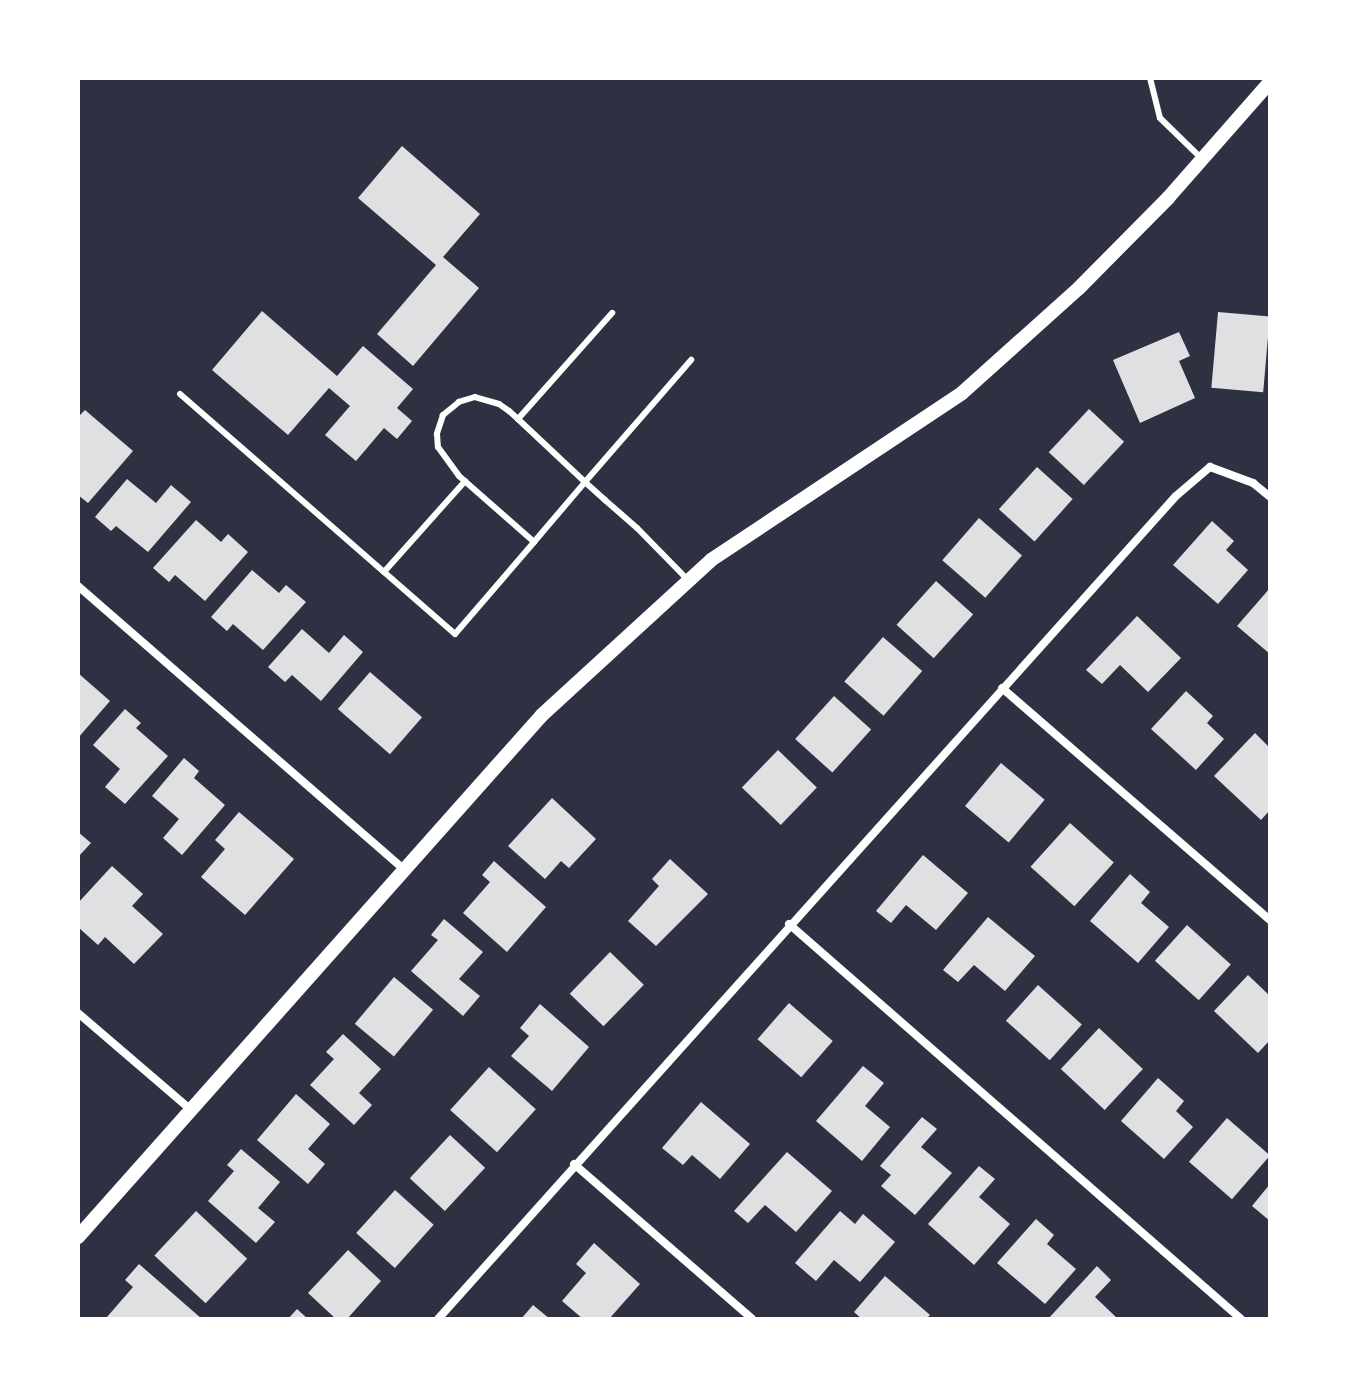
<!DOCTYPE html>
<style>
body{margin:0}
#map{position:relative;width:1348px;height:1397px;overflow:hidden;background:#2d3142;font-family:Arial,sans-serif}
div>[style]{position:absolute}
.building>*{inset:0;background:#e0e0e3;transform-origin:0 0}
.service>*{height:6px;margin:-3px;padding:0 3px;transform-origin:3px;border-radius:3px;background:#fff}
.minor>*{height:8px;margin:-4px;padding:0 4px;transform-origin:4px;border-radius:4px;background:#fff}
.tertiary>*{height:14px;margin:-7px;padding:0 7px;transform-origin:7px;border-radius:7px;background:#fff}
span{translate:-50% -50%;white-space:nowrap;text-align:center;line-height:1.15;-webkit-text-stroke:8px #fff;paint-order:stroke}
.frame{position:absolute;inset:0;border:80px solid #fff;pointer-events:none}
</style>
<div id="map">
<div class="building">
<div style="clip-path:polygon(402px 146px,480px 214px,443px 257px,479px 288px,413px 366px,377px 334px,436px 265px,358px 198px)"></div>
<div style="clip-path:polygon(262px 311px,337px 376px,363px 346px,413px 389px,397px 408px,412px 421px,397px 439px,384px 428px,356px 461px,325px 435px,350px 406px,329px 388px,288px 435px,212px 370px)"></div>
<div style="left:1218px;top:312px;width:52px;height:76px;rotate:5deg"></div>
<div style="clip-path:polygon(1179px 332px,1190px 356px,1179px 361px,1195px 398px,1140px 423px,1113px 360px)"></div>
<div style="left:1089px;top:409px;width:48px;height:59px;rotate:43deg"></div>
<div style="clip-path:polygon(85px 410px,133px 451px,88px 503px,78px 495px,78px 417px)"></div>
<div style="left:1037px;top:467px;width:48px;height:57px;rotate:42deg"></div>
<div style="clip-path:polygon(127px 479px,156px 503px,171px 485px,191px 502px,148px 552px,116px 526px,111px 531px,95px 517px)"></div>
<div style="left:979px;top:518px;width:57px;height:56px;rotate:41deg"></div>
<div style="clip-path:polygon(196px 520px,221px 542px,228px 534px,248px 552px,205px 601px,175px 575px,169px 582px,153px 568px)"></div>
<div style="clip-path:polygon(1212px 521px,1234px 541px,1226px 550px,1248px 570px,1218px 604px,1173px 565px)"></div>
<div style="clip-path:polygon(252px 570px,279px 593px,286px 585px,306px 602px,263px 650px,233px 624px,227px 631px,211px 617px)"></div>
<div style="left:936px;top:581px;width:50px;height:59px;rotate:42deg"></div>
<div style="clip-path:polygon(1270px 588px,1270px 654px,1237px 626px)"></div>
<div style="clip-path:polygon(1137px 616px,1181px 658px,1148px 692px,1120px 665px,1102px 684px,1086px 670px)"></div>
<div style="clip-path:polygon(302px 629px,329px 653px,344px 635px,363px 652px,321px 701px,292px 675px,285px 682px,268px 667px)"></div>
<div style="left:883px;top:637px;width:52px;height:59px;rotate:41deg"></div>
<div style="left:370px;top:672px;width:69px;height:49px;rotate:41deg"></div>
<div style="clip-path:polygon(78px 673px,110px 701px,78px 738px)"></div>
<div style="clip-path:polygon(1186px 691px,1213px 716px,1207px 723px,1224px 739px,1196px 770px,1151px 729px)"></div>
<div style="left:834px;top:696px;width:50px;height:58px;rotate:42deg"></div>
<div style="clip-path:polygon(125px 709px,141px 723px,136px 728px,168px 756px,125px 804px,105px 787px,120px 769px,93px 745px)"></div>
<div style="clip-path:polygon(1255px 733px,1270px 748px,1270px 810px,1261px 820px,1214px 776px)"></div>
<div style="left:778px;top:750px;width:54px;height:52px;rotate:44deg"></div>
<div style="clip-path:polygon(184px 758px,199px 771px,194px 778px,225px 805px,182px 855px,163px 838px,179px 819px,152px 796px)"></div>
<div style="left:1001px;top:763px;width:57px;height:56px;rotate:40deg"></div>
<div style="clip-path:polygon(552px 798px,596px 839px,569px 868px,561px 861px,545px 879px,508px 846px)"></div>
<div style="clip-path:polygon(239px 812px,294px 859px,245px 915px,201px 877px,225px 849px,215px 840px)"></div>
<div style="left:1070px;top:823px;width:59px;height:59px;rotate:42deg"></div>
<div style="clip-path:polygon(78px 832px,91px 843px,78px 857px)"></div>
<div style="clip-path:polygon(923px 855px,968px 893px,936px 930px,906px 905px,891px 923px,876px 911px)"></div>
<div style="clip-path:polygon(670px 859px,708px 894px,656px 946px,628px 921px,659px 886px,652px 879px)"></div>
<div style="clip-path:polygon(494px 861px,546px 907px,507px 952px,463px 913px,490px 882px,482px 875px)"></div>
<div style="clip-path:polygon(112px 866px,143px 894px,132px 906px,163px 934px,134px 964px,105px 937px,98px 945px,78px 927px,78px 903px)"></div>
<div style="clip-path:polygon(1130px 874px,1150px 892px,1141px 903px,1169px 927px,1138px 963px,1090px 921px)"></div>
<div style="clip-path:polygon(988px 917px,1035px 956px,1005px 991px,974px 965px,958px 982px,943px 970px)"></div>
<div style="clip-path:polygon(444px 919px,483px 952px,459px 979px,480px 996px,463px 1016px,411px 971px,438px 940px,431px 935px)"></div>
<div style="left:1187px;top:925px;width:59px;height:48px;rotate:42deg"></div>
<div style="left:610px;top:952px;width:47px;height:58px;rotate:44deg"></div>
<div style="clip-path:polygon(1248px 975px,1270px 996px,1270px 1040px,1258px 1053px,1214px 1011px)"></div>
<div style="left:394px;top:977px;width:51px;height:61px;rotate:40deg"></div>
<div style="left:1038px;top:985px;width:59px;height:48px;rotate:42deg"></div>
<div style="left:789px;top:1003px;width:58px;height:48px;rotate:41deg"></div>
<div style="clip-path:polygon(540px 1004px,589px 1047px,552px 1091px,511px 1056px,529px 1036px,520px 1028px)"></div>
<div style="left:1099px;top:1028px;width:60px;height:56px;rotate:43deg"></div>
<div style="clip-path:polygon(343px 1034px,381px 1069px,359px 1093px,372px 1105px,354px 1125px,310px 1085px,334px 1059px,326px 1052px)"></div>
<div style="clip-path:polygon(863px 1066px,884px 1083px,865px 1106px,890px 1127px,862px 1161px,816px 1121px)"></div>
<div style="left:489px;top:1067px;width:63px;height:58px;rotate:42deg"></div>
<div style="clip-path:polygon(1158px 1078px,1184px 1101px,1176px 1111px,1193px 1127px,1164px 1159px,1121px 1121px)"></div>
<div style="clip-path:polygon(296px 1094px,330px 1124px,308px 1149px,325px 1164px,308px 1184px,257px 1140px)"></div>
<div style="clip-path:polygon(701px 1102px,750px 1144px,720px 1179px,692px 1155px,683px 1165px,662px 1148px)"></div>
<div style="clip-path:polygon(922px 1117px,937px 1129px,921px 1147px,952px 1173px,915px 1215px,881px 1186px,891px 1175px,880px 1166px)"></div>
<div style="left:1227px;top:1118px;width:57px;height:58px;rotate:41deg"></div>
<div style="left:450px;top:1135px;width:48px;height:59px;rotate:43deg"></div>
<div style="clip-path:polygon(241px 1149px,280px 1182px,258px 1208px,275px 1222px,256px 1243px,208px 1201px,234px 1171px,227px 1165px)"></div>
<div style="clip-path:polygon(787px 1152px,832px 1191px,796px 1232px,765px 1205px,748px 1223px,734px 1211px)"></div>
<div style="clip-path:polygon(979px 1166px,995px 1179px,979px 1197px,1010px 1224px,974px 1265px,928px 1224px)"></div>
<div style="clip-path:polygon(1270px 1184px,1270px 1221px,1252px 1206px)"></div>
<div style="left:395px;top:1190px;width:52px;height:58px;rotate:42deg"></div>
<div style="left:196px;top:1211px;width:70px;height:61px;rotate:43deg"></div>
<div style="clip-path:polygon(840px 1211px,855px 1224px,863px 1214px,895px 1242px,860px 1282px,834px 1260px,816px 1281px,795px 1263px)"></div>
<div style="clip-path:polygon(1036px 1219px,1054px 1235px,1047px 1244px,1076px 1269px,1045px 1304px,997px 1263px)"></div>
<div style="clip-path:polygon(594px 1243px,640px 1284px,609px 1319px,583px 1319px,562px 1301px,586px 1273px,576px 1264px)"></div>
<div style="clip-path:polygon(348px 1250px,381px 1281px,347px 1319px,336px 1319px,308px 1293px)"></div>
<div style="clip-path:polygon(139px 1264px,202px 1319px,107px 1317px,133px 1287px,125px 1280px)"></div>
<div style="clip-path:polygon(1097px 1266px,1111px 1280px,1095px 1297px,1118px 1319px,1048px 1319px)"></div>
<div style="clip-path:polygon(885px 1276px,930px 1315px,926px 1319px,862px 1319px,854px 1312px)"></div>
<div style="clip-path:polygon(533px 1305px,550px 1319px,521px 1319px)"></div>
<div style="clip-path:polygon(297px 1309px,308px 1319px,288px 1319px)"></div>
</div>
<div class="service">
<div style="left:1150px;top:78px;width:41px;rotate:76deg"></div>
<div style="left:1160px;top:118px;width:59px;rotate:44.3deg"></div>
<div style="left:180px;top:394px;width:365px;rotate:41.1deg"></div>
<div style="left:455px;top:634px;width:121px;rotate:-49.3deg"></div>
<div style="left:518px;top:419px;width:142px;rotate:-48.4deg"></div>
<div style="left:384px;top:572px;width:122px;rotate:-48.3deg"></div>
<div style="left:687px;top:579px;width:71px;rotate:-134.4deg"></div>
<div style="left:637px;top:528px;width:43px;rotate:-138.8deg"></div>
<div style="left:605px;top:500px;width:27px;rotate:-138deg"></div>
<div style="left:585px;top:482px;width:92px;rotate:-136.8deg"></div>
<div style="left:518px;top:419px;width:12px;rotate:-138deg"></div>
<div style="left:509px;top:411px;width:12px;rotate:-145deg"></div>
<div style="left:499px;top:404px;width:25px;rotate:-164deg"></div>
<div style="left:475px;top:397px;width:17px;rotate:163deg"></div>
<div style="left:459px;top:402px;width:21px;rotate:141deg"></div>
<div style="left:443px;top:415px;width:20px;rotate:108deg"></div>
<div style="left:437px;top:434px;width:13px;rotate:86deg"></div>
<div style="left:438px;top:447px;width:36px;rotate:54deg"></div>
<div style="left:459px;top:476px;width:100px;rotate:41.3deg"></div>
<div style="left:534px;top:542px;width:79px;rotate:-49.6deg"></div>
<div style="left:585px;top:482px;width:162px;rotate:-49deg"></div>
</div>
<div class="minor">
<div style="left:78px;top:586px;width:431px;rotate:41deg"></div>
<div style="left:1002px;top:688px;width:354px;rotate:40.9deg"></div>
<div style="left:789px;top:924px;width:600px;rotate:41.15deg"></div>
<div style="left:78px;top:1013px;width:149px;rotate:40.6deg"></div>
<div style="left:574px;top:1164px;width:236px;rotate:41deg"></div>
<div style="left:438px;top:1319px;width:1105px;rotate:-48.12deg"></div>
<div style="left:1176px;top:496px;width:45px;rotate:-40.5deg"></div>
<div style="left:1210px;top:467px;width:46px;rotate:20.4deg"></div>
<div style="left:1253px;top:483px;width:22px;rotate:39deg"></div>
</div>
<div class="tertiary">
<div style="left:78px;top:1237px;width:698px;rotate:-48.37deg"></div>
<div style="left:542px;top:715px;width:229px;rotate:-42.5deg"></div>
<div style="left:711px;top:560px;width:301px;rotate:-33.6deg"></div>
<div style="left:962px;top:393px;width:157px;rotate:-41.9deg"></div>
<div style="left:1079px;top:288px;width:127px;rotate:-45.3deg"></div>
<div style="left:1168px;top:198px;width:154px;rotate:-48.7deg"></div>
</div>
<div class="frame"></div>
</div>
